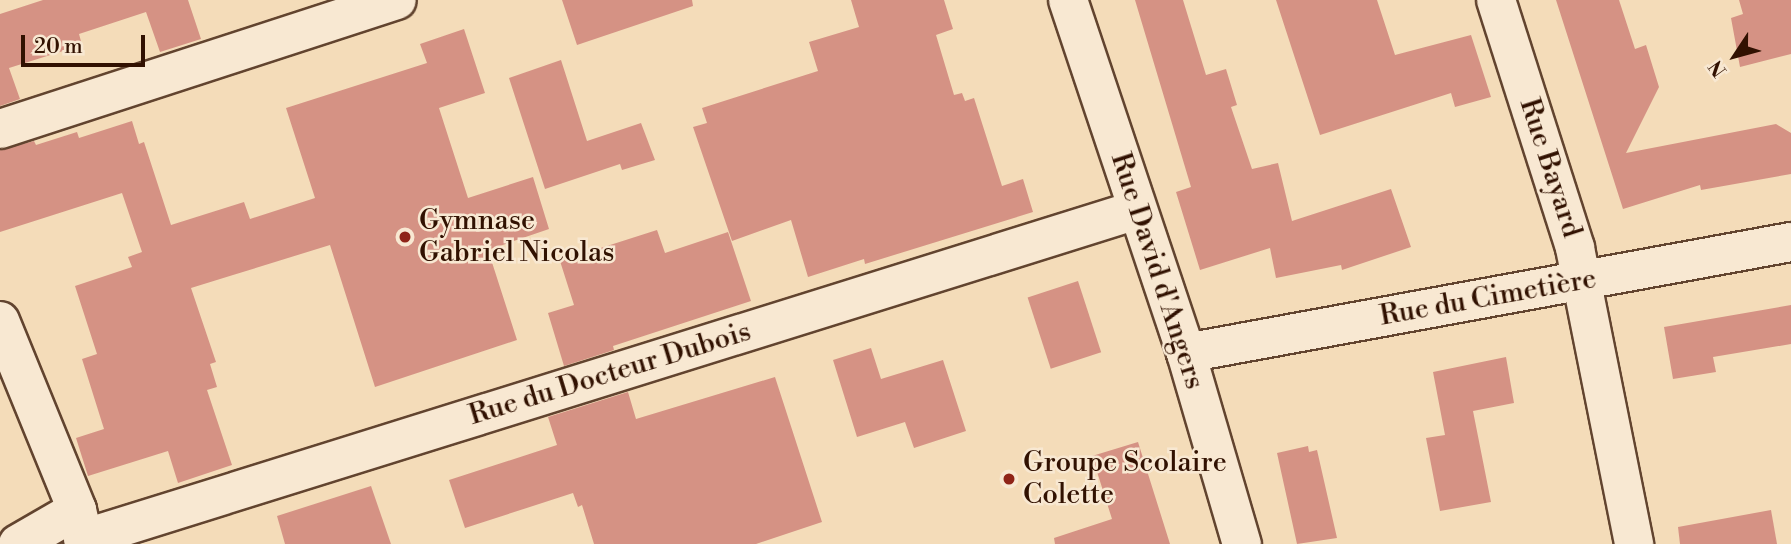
<!DOCTYPE html>
<meta charset="utf-8">
<style>
body{margin:0}
#map{position:relative;width:1791px;height:544px;overflow:hidden;background:#f4dcb9;font-family:"Libre Bodoni",serif}
div>[style]{position:absolute}
.building>*{inset:0;background:#d59284;transform-origin:0 0}
.roads{filter:drop-shadow(2px 0 #62442f) drop-shadow(-2px 0 #62442f) drop-shadow(0 2px #62442f) drop-shadow(0 -2px #62442f)}
.minor>*{height:38px;margin:-19px;padding:0 19px;transform-origin:19px;border-radius:19px;background:#f8e8d2}
.dots>*{width:19px;height:19px;translate:-50% -50%;box-sizing:border-box;border:4px solid #f8e8d2;border-radius:50%}
span{translate:-50% -50%;white-space:nowrap;text-align:center;line-height:1.15;-webkit-text-stroke:5px #f8e8d2;paint-order:stroke}
.street-label{font-size:28px;color:#311101}
.poi-label{font-size:28px;color:#311101}
.left{translate:0 -50%;text-align:left}
.north{position:absolute;left:1700px;top:21px;width:70px;height:70px;-webkit-text-stroke:5px #f8e8d2;paint-order:stroke;rotate:234deg;font-size:19px;font-weight:700;line-height:28px;text-align:center;color:#311101}
.north::after{content:'';display:block;margin:auto;width:24px;height:32px;background:#311101;clip-path:polygon(50% 0,100% 100%,50% 72%,0 100%)}
.scale{position:absolute;left:21px;top:35px;width:124px;height:32px;box-sizing:border-box;border:4px solid #311101;border-top:0;padding-left:9px;font-size:21px;line-height:24px;white-space:nowrap;color:#311101;-webkit-text-stroke:5px #f8e8d2;paint-order:stroke}
</style>
<div id="map">
<div class="building">
<div style="clip-path:polygon(43px 0,188px 0,201px 39px,160px 52px,146px 12px,79px 34px,82px 45px,9px 68px,20px 99px,0 106px,0 14px)"></div>
<div style="clip-path:polygon(562px 0,692px 0,693px 6px,577px 45px)"></div>
<div style="clip-path:polygon(851px 0,944px 0,953px 29px,936px 35px,954px 95px,962px 93px,965px 101px,974px 98px,1002px 186px,1023px 179px,1033px 212px,865px 264px,864px 259px,808px 277px,791px 220px,732px 241px,693px 127px,707px 123px,702px 108px,818px 71px,809px 42px,859px 27px)"></div>
<div style="clip-path:polygon(1135px 0,1183px 0,1206px 75px,1226px 69px,1237px 105px,1231px 107px,1252px 169px,1278px 163px,1292px 221px,1391px 189px,1411px 247px,1342px 270px,1341px 265px,1276px 278px,1270px 248px,1200px 270px,1176px 192px,1191px 187px)"></div>
<div style="clip-path:polygon(1276px 0,1377px 0,1395px 55px,1471px 35px,1491px 97px,1455px 107px,1451px 93px,1320px 135px)"></div>
<div style="clip-path:polygon(1556px 0,1619px 0,1635px 49px,1646px 45px,1659px 87px,1626px 153px,1776px 124px,1791px 133px,1791px 174px,1701px 190px,1700px 185px,1623px 209px)"></div>
<div style="clip-path:polygon(1739px 0,1791px 0,1791px 54px,1740px 67px,1731px 18px,1743px 14px)"></div>
<div style="clip-path:polygon(464px 29px,485px 93px,439px 108px,468px 198px,533px 177px,549px 229px,488px 250px,517px 340px,375px 387px,330px 245px,233px 275px,191px 288px,216px 362px,210px 364px,217px 387px,207px 390px,232px 465px,178px 483px,168px 451px,88px 476px,76px 438px,104px 429px,82px 359px,97px 354px,75px 286px,132px 267px,128px 257px,142px 252px,122px 193px,0 232px,0 150px,34px 141px,36px 145px,77px 132px,79px 138px,132px 121px,139px 144px,144px 142px,171px 225px,244px 202px,250px 219px,315px 198px,286px 108px,427px 63px,420px 44px)"></div>
<div style="clip-path:polygon(561px 60px,587px 141px,641px 123px,655px 160px,622px 170px,620px 164px,545px 189px,509px 78px)"></div>
<div style="clip-path:polygon(657px 230px,665px 253px,728px 232px,751px 301px,613px 346px,614px 350px,564px 366px,548px 313px,574px 305px,560px 261px)"></div>
<div style="left:1078px;top:281px;width:75px;height:53px;rotate:72deg"></div>
<div style="clip-path:polygon(1791px 305px,1791px 344px,1713px 357px,1716px 372px,1673px 379px,1664px 327px)"></div>
<div style="clip-path:polygon(871px 348px,881px 379px,943px 360px,966px 431px,914px 448px,905px 422px,857px 437px,833px 360px)"></div>
<div style="clip-path:polygon(1506px 357px,1514px 403px,1473px 411px,1491px 502px,1440px 511px,1426px 438px,1445px 435px,1433px 372px)"></div>
<div style="clip-path:polygon(775px 377px,822px 522px,756px 544px,594px 544px,582px 505px,578px 507px,573px 493px,465px 528px,449px 480px,557px 445px,548px 417px,628px 392px,636px 419px)"></div>
<div style="clip-path:polygon(1138px 442px,1170px 544px,1055px 544px,1054px 538px,1112px 519px,1092px 456px)"></div>
<div style="clip-path:polygon(1308px 446px,1309px 452px,1317px 450px,1337px 538px,1297px 544px,1277px 453px)"></div>
<div style="clip-path:polygon(371px 486px,391px 544px,285px 544px,277px 516px)"></div>
<div style="clip-path:polygon(1771px 510px,1777px 544px,1680px 544px,1678px 527px)"></div>
</div>
<div class="roads">
<div class="minor">
<div style="left:1068px;top:0;width:372px;rotate:71.5deg"></div>
<div style="left:1186px;top:353px;width:199px;rotate:73.7deg"></div>
<div style="left:1496px;top:0;width:260px;rotate:72.3deg"></div>
<div style="left:1575px;top:248px;width:302px;rotate:78.7deg"></div>
<div style="left:0;top:129px;width:417px;rotate:-18deg"></div>
<div style="left:0;top:321px;width:204px;rotate:67.8deg"></div>
<div style="left:77px;top:510px;width:35px;rotate:77deg"></div>
<div style="left:1186px;top:353px;width:615px;rotate:-10.4deg"></div>
<div style="left:83px;top:539px;width:1104px;rotate:-17.34deg"></div>
<div style="left:18px;top:544px;width:68px;rotate:-30deg"></div>
</div>
</div>
<div class="dots">
<div style="left:405px;top:237px;background:#8f2418"></div>
<div style="left:1009px;top:479px;background:#8f2418"></div>
</div>
<div class="street-label">
<span style="left:1550px;top:168px;rotate:72deg">Rue Bayard</span>
<span style="left:1157px;top:271px;rotate:72deg">Rue David d'Angers</span>
<span style="left:1488px;top:298px;rotate:-10deg">Rue du Cimetière</span>
<span style="left:610px;top:374px;rotate:-17deg">Rue du Docteur Dubois</span>
</div>
<div class="poi-label">
<span class="left" style="left:419px;top:237px">Gymnase<br>Gabriel Nicolas</span>
<span class="left" style="left:1023px;top:479px">Groupe Scolaire<br>Colette</span>
</div>
<div class="north">N</div>
<div class="scale">20 m</div>
</div>
